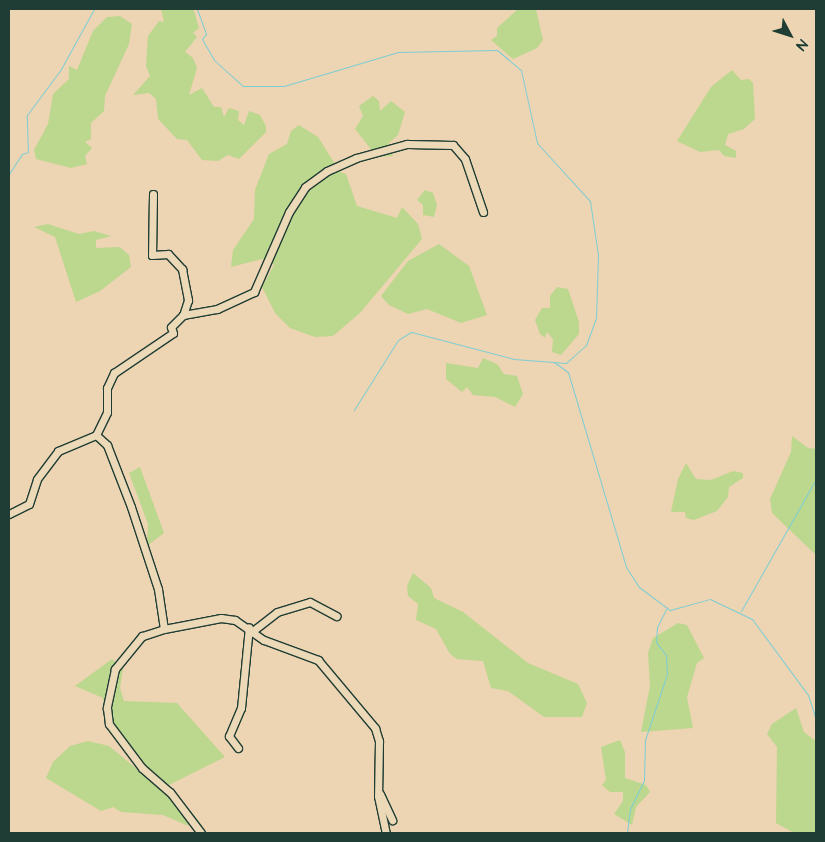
<!DOCTYPE html>
<style>
body{margin:0}
#map{position:relative;width:825px;height:842px;overflow:hidden;background:#edd4b2;font-family:"Architects Daughter",sans-serif}
div>[style]{position:absolute}
.green>*{inset:0;background:#bcd78e}
.stream>*{height:1px;margin:-0.5px;padding:0 0.5px;transform-origin:0.5px;border-radius:0.5px;background:#7dced4}
.roads{filter:drop-shadow(1px 0 #1f3d34) drop-shadow(-1px 0 #1f3d34) drop-shadow(0 1px #1f3d34) drop-shadow(0 -1px #1f3d34)}
.minor>*{height:7px;margin:-3.5px;padding:0 3.5px;transform-origin:3.5px;border-radius:3.5px;background:#ecd9b7}
span{translate:-50% -50%;white-space:nowrap;text-align:center;line-height:1.15;-webkit-text-stroke:4px #ecd9b7;paint-order:stroke}
.frame{position:absolute;inset:0;border:10px solid #1f3d34;pointer-events:none}
.north{position:absolute;left:765px;top:10px;width:50px;height:50px;-webkit-text-stroke:4px #ecd9b7;paint-order:stroke;rotate:130deg;font-size:14px;font-weight:700;line-height:20px;text-align:center;color:#1f3d34}
.north::after{content:'';display:block;margin:auto;width:18px;height:22px;background:#1f3d34;clip-path:polygon(50% 0,100% 100%,50% 72%,0 100%)}
</style>
<div id="map">
<div class="green">
<div style="clip-path:polygon(161px 9px,193px 9px,195px 14px,199px 28px,193px 33px,197px 37px,185px 52px,193px 58px,197px 68px,189px 95px,202px 88px,214px 107px,221px 107px,224px 117px,229px 108px,239px 111px,238px 120px,244px 125px,249px 111px,260px 115px,266px 126px,266px 132px,239px 159px,228px 155px,218px 161px,202px 160px,187px 140px,177px 139px,158px 119px,156px 99px,149px 93px,133px 95px,150px 76px,146px 66px,148px 36px,159px 21px,164px 22px)"></div>
<div style="clip-path:polygon(518px 9px,536px 9px,543px 40px,537px 48px,513px 59px,491px 40px,497px 36px,497px 28px)"></div>
<div style="clip-path:polygon(120px 16px,132px 24px,129px 44px,105px 96px,104px 111px,91px 123px,91px 139px,85px 142px,92px 148px,85px 156px,87px 164px,71px 168px,36px 159px,34px 150px,48px 124px,53px 94px,69px 79px,69px 66px,77px 70px,93px 31px,107px 17px)"></div>
<div style="clip-path:polygon(732px 70px,741px 80px,749px 79px,753px 83px,755px 119px,744px 129px,728px 134px,725px 145px,736px 151px,736px 158px,724px 156px,719px 150px,700px 152px,677px 141px,711px 87px)"></div>
<div style="clip-path:polygon(373px 96px,379px 101px,380px 111px,391px 101px,405px 112px,398px 135px,388px 144px,393px 156px,377px 157px,355px 129px,363px 116px,359px 106px)"></div>
<div style="clip-path:polygon(299px 125px,318px 137px,340px 172px,346px 174px,357px 206px,397px 218px,402px 207px,418px 224px,422px 239px,360px 313px,333px 336px,315px 337px,290px 328px,275px 313px,262px 287px,274px 265px,266px 258px,231px 267px,233px 250px,254px 219px,255px 190px,269px 154px,287px 144px,291px 131px)"></div>
<div style="clip-path:polygon(425px 190px,433px 193px,437px 205px,434px 217px,423px 215px,423px 205px,417px 200px)"></div>
<div style="clip-path:polygon(48px 224px,79px 234px,94px 231px,111px 236px,96px 240px,96px 248px,120px 247px,129px 255px,131px 267px,100px 291px,76px 302px,55px 237px,34px 227px)"></div>
<div style="clip-path:polygon(439px 244px,469px 266px,487px 315px,461px 323px,427px 309px,408px 314px,389px 305px,381px 296px,408px 261px)"></div>
<div style="clip-path:polygon(557px 287px,568px 289px,579px 322px,579px 334px,561px 355px,552px 352px,553px 339px,547px 332px,545px 338px,540px 334px,535px 320px,542px 308px,550px 308px,550px 296px)"></div>
<div style="clip-path:polygon(483px 358px,497px 364px,504px 374px,517px 376px,523px 394px,515px 407px,495px 397px,473px 395px,467px 387px,462px 392px,446px 379px,446px 363px,478px 368px)"></div>
<div style="clip-path:polygon(792px 436px,808px 448px,816px 449px,816px 555px,772px 513px,770px 499px,791px 452px)"></div>
<div style="clip-path:polygon(686px 463px,696px 479px,711px 480px,733px 471px,743px 473px,743px 478px,729px 487px,728px 497px,717px 511px,694px 520px,686px 518px,685px 512px,671px 512px,678px 479px)"></div>
<div style="clip-path:polygon(140px 467px,164px 533px,147px 546px,148px 524px,129px 473px)"></div>
<div style="clip-path:polygon(413px 573px,431px 588px,434px 598px,463px 612px,528px 663px,578px 684px,587px 703px,582px 717px,544px 717px,508px 691px,491px 688px,483px 661px,457px 659px,450px 654px,436px 629px,416px 620px,418px 604px,408px 596px,407px 586px)"></div>
<div style="clip-path:polygon(678px 623px,687px 625px,704px 658px,697px 663px,687px 697px,693px 728px,641px 732px,650px 686px,648px 653px,653px 638px)"></div>
<div style="clip-path:polygon(112px 659px,123px 669px,120px 688px,124px 701px,177px 703px,225px 757px,165px 787px,155px 779px,106px 726px,103px 698px,75px 686px)"></div>
<div style="clip-path:polygon(796px 708px,804px 732px,816px 741px,816px 833px,794px 833px,776px 823px,777px 747px,767px 734px,772px 724px)"></div>
<div style="clip-path:polygon(620px 740px,625px 752px,625px 778px,646px 785px,650px 792px,636px 807px,632px 825px,614px 814px,623px 801px,623px 792px,610px 792px,602px 785px,606px 780px,601px 747px)"></div>
<div style="clip-path:polygon(88px 741px,109px 746px,160px 788px,174px 791px,202px 825px,186px 825px,163px 815px,121px 812px,113px 807px,101px 811px,46px 778px,53px 762px,70px 746px)"></div>
</div>
<div class="stream">
<div style="left:197px;top:9px;width:27px;rotate:70deg"></div>
<div style="left:206px;top:34px;width:6px;rotate:129deg"></div>
<div style="left:202px;top:39px;width:24px;rotate:60deg"></div>
<div style="left:214px;top:60px;width:39px;rotate:42deg"></div>
<div style="left:243px;top:86px;width:41px"></div>
<div style="left:284px;top:86px;width:119px;rotate:-16.6deg"></div>
<div style="left:398px;top:52px;width:99px;rotate:-1.2deg"></div>
<div style="left:497px;top:50px;width:31px;rotate:40deg"></div>
<div style="left:521px;top:70px;width:75px;rotate:77.6deg"></div>
<div style="left:537px;top:143px;width:79px;rotate:47.6deg"></div>
<div style="left:590px;top:201px;width:55px;rotate:81.6deg"></div>
<div style="left:598px;top:255px;width:63px;rotate:91.8deg"></div>
<div style="left:596px;top:318px;width:29px;rotate:110deg"></div>
<div style="left:586px;top:345px;width:27px;rotate:138deg"></div>
<div style="left:566px;top:363px;width:52px;rotate:-175.6deg"></div>
<div style="left:514px;top:359px;width:106px;rotate:-165.3deg"></div>
<div style="left:411px;top:332px;width:15px;rotate:148deg"></div>
<div style="left:398px;top:340px;width:83px;rotate:122.2deg"></div>
<div style="left:9px;top:174px;width:24px;rotate:-57deg"></div>
<div style="left:22px;top:154px;width:6px;rotate:-18deg"></div>
<div style="left:28px;top:152px;width:37px;rotate:-92deg"></div>
<div style="left:27px;top:115px;width:57px;rotate:-53.5deg"></div>
<div style="left:61px;top:69px;width:68px;rotate:-61.2deg"></div>
<div style="left:554px;top:362px;width:17px;rotate:36deg"></div>
<div style="left:568px;top:372px;width:203px;rotate:73.4deg"></div>
<div style="left:626px;top:567px;width:24px;rotate:57deg"></div>
<div style="left:639px;top:587px;width:39px;rotate:37deg"></div>
<div style="left:670px;top:610px;width:41px;rotate:-15.4deg"></div>
<div style="left:710px;top:599px;width:47px;rotate:25.5deg"></div>
<div style="left:752px;top:619px;width:94px;rotate:53.6deg"></div>
<div style="left:808px;top:695px;width:26px;rotate:72deg"></div>
<div style="left:741px;top:611px;width:152px;rotate:-60.4deg"></div>
<div style="left:627px;top:833px;width:24px;rotate:-83deg"></div>
<div style="left:630px;top:809px;width:32px;rotate:-64deg"></div>
<div style="left:644px;top:780px;width:40px;rotate:-88.6deg"></div>
<div style="left:645px;top:740px;width:70px;rotate:-71.6deg"></div>
<div style="left:667px;top:674px;width:19px;rotate:-93deg"></div>
<div style="left:666px;top:655px;width:16px;rotate:-128deg"></div>
<div style="left:656px;top:642px;width:15px;rotate:-86deg"></div>
<div style="left:657px;top:627px;width:22px;rotate:-63deg"></div>
</div>
<div class="roads">
<div class="minor">
<div style="left:153px;top:194px;width:61px;rotate:90.9deg"></div>
<div style="left:152px;top:255px;width:16px;rotate:-4deg"></div>
<div style="left:168px;top:254px;width:21px;rotate:47deg"></div>
<div style="left:182px;top:269px;width:32px;rotate:79deg"></div>
<div style="left:188px;top:300px;width:16px;rotate:108deg"></div>
<div style="left:183px;top:315px;width:35px;rotate:-10deg"></div>
<div style="left:217px;top:309px;width:41px;rotate:-24.7deg"></div>
<div style="left:254px;top:292px;width:87px;rotate:-66.4deg"></div>
<div style="left:289px;top:212px;width:30px;rotate:-57deg"></div>
<div style="left:305px;top:187px;width:27px;rotate:-36deg"></div>
<div style="left:327px;top:171px;width:32px;rotate:-24deg"></div>
<div style="left:356px;top:158px;width:53px;rotate:-15.4deg"></div>
<div style="left:407px;top:144px;width:46px;rotate:1.2deg"></div>
<div style="left:453px;top:145px;width:18px;rotate:49deg"></div>
<div style="left:465px;top:159px;width:56px;rotate:71.2deg"></div>
<div style="left:96px;top:435px;width:15px;rotate:42deg"></div>
<div style="left:107px;top:445px;width:66px;rotate:68.8deg"></div>
<div style="left:131px;top:507px;width:86px;rotate:71.8deg"></div>
<div style="left:158px;top:589px;width:40px;rotate:81.5deg"></div>
<div style="left:164px;top:629px;width:58px;rotate:-10.9deg"></div>
<div style="left:221px;top:618px;width:14px;rotate:8deg"></div>
<div style="left:235px;top:620px;width:35px;rotate:35deg"></div>
<div style="left:264px;top:640px;width:58px;rotate:20.3deg"></div>
<div style="left:318px;top:660px;width:89px;rotate:50deg"></div>
<div style="left:375px;top:728px;width:14px;rotate:73deg"></div>
<div style="left:379px;top:741px;width:55px;rotate:91deg"></div>
<div style="left:378px;top:796px;width:38px;rotate:78deg"></div>
<div style="left:9px;top:514px;width:22px;rotate:-27deg"></div>
<div style="left:29px;top:504px;width:26px;rotate:-72deg"></div>
<div style="left:37px;top:479px;width:35px;rotate:-53deg"></div>
<div style="left:58px;top:451px;width:41px;rotate:-22.8deg"></div>
<div style="left:96px;top:435px;width:25px;rotate:-64deg"></div>
<div style="left:107px;top:412px;width:24px;rotate:-90deg"></div>
<div style="left:107px;top:388px;width:17px;rotate:-65deg"></div>
<div style="left:114px;top:373px;width:71px;rotate:-34.1deg"></div>
<div style="left:173px;top:333px;width:6px;rotate:-108deg"></div>
<div style="left:171px;top:327px;width:17px;rotate:-45deg"></div>
<div style="left:164px;top:629px;width:23px;rotate:162deg"></div>
<div style="left:142px;top:636px;width:43px;rotate:129.3deg"></div>
<div style="left:115px;top:669px;width:40px;rotate:102deg"></div>
<div style="left:107px;top:708px;width:16px;rotate:83deg"></div>
<div style="left:109px;top:724px;width:55px;rotate:53.1deg"></div>
<div style="left:142px;top:768px;width:37px;rotate:41deg"></div>
<div style="left:170px;top:792px;width:51px;rotate:52.9deg"></div>
<div style="left:254px;top:630px;width:29px;rotate:-38deg"></div>
<div style="left:277px;top:612px;width:34px;rotate:-17deg"></div>
<div style="left:310px;top:602px;width:30px;rotate:28deg"></div>
<div style="left:238px;top:748px;width:15px;rotate:-127deg"></div>
<div style="left:229px;top:736px;width:30px;rotate:-67deg"></div>
<div style="left:241px;top:708px;width:81px;rotate:-84.4deg"></div>
<div style="left:380px;top:794px;width:29px;rotate:65deg"></div>
</div>
</div>
<div class="frame"></div>
<div class="north">N</div>
</div>
